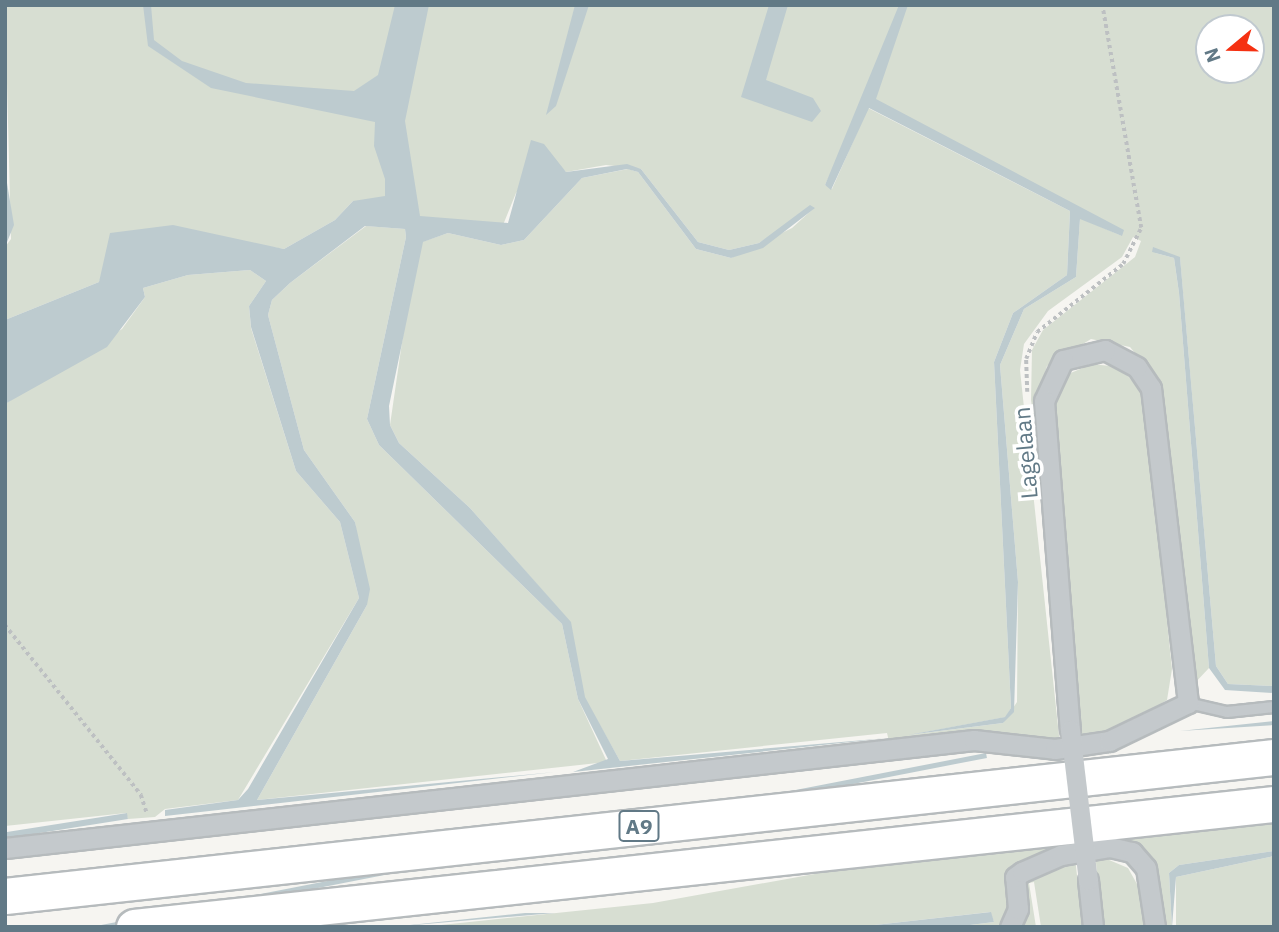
<!DOCTYPE html>
<style>
body{margin:0}
#map{position:relative;width:1279px;height:932px;overflow:hidden;background:#f6f5f1;font-family:"IBM Plex Sans",sans-serif}
div>[style]{position:absolute}
.green>*{inset:0;background:#d7ded2}
.water>*{inset:0;background:#bdcbcf;transform-origin:0 0}
.path>*{height:3.5px;margin-top:-1.75px;transform-origin:0;background:repeating-linear-gradient(90deg,#bdc0c2 0 3.5px,transparent 0 7px)}
.roads{filter:drop-shadow(2px 0 #b6bbbd) drop-shadow(-2px 0 #b6bbbd) drop-shadow(0 2px #b6bbbd) drop-shadow(0 -2px #b6bbbd)}
.service>*{height:10px;margin:-5px;padding:0 5px;transform-origin:5px;border-radius:5px;background:#c4c9cc}
.minor>*{height:19px;margin:-9.5px;padding:0 9.5px;transform-origin:9.5px;border-radius:9.5px;background:#c4c9cc}
.motorway>*{height:35px;margin:-17.5px;padding:0 17.5px;transform-origin:17.5px;border-radius:17.5px;background:#fff}
.minor-bridge>*{height:19px;margin:-9.5px;padding:0 9.5px;transform-origin:9.5px;border-radius:9.5px;background:#c4c9cc}
span{translate:-50% -50%;white-space:nowrap;text-align:center;line-height:1.15;-webkit-text-stroke:7px #fff;paint-order:stroke}
.shield-label span{padding:2px 5px;background:#fff;border:2px solid;border-radius:5px;-webkit-text-stroke-width:0}
.shield-label{font-size:21px;color:#617986;font-weight:700}
.street-label{font-size:23px;color:#617986}
.frame{position:absolute;inset:0;border:7px solid #617986;pointer-events:none}
.north{position:absolute;left:1195px;top:14px;width:70px;height:70px;box-sizing:border-box;background:#fff;border:2px solid #c0c9cf;border-radius:50%;rotate:251deg;font-size:19px;font-weight:700;line-height:28px;text-align:center;color:#617986}
.north::after{content:'';display:block;margin:auto;width:24px;height:32px;background:#f53112;clip-path:polygon(50% 0,100% 100%,50% 72%,0 100%)}
</style>
<div id="map">
<div class="green">
<div style="clip-path:polygon(evenodd,5px 5px,1274px 5px,1274px 686px,1228px 684px,1216px 666px,1180px 258px,1152px 252px,1174px 258px,1179px 293px,1209px 668px,1192px 686px,1154px 376px,1130px 347px,1091px 339px,1047px 366px,1041px 386px,1049px 537px,1031px 400px,1032px 350px,1043px 330px,1135px 257px,1141px 241px,1133px 237px,1122px 257px,1048px 311px,1024px 344px,1020px 370px,1060px 745px,890px 746px,887px 733px,620px 761px,584px 697px,570px 622px,470px 508px,399px 443px,390px 425px,415px 253px,422px 242px,448px 233px,501px 245px,524px 240px,582px 178px,628px 169px,638px 172px,696px 249px,731px 258px,792px 228px,814px 208px,759px 243px,729px 250px,698px 242px,641px 169px,606px 165px,566px 172px,552px 159px,516px 193px,503px 225px,430px 220px,353px 201px,335px 220px,284px 249px,198px 235px,105px 267px,99px 282px,5px 320px,5px 247px,11px 239px,5px 5px,1209px 28px,1251px 28px,1251px 70px,1209px 70px,1209px 28px,5px 5px,867px 96px,1122px 236px,1080px 218px,1076px 277px,1024px 309px,1000px 365px,1018px 582px,1017px 702px,1003px 723px,909px 735px,1006px 717px,1011px 708px,994px 362px,1013px 313px,1067px 275px,1070px 211px,868px 108px,832px 189px,825px 185px,867px 96px)"></div>
<div style="clip-path:polygon(366px 226px,405px 229px,406px 237px,367px 419px,379px 445px,562px 624px,578px 699px,607px 762px,257px 800px,367px 605px,355px 522px,304px 450px,268px 315px,272px 300px,290px 283px)"></div>
<div style="clip-path:polygon(250px 270px,266px 281px,249px 306px,251px 328px,296px 471px,340px 522px,359px 598px,238px 800px,165px 809px,155px 817px,128px 819px,126px 813px,5px 826px,5px 404px,122px 329px,145px 297px,143px 288px,188px 275px)"></div>
<div style="clip-path:polygon(1092px 364px,1119px 367px,1143px 392px,1172px 669px,1167px 700px,1127px 725px,1079px 737px,1050px 411px,1066px 375px)"></div>
<div style="clip-path:polygon(1274px 820px,1274px 851px,1179px 865px,1169px 873px,1172px 927px,1160px 927px,1153px 872px,1095px 839px)"></div>
<div style="clip-path:polygon(1073px 841px,1083px 927px,1041px 927px,1034px 882px,1029px 883px,1036px 927px,954px 927px,994px 922px,990px 912px,857px 927px,422px 927px,653px 903px,898px 859px)"></div>
<div style="clip-path:polygon(1095px 854px,1128px 868px,1142px 893px,1147px 927px,1103px 927px)"></div>
<div style="clip-path:polygon(1274px 856px,1274px 927px,1176px 927px,1176px 877px)"></div>
</div>
<div class="water">
<div style="clip-path:polygon(143px 5px,151px 5px,154px 40px,182px 61px,246px 83px,354px 91px,378px 75px,395px 5px,429px 5px,405px 121px,420px 216px,508px 223px,531px 140px,544px 144px,566px 172px,627px 164px,641px 169px,698px 242px,729px 250px,759px 243px,810px 205px,815px 208px,763px 248px,731px 258px,696px 249px,638px 172px,627px 169px,582px 178px,524px 240px,501px 245px,448px 233px,423px 242px,389px 406px,390px 425px,399px 443px,470px 508px,571px 622px,585px 697px,620px 761px,888px 738px,573px 772px,608px 759px,578px 699px,562px 624px,379px 445px,367px 419px,406px 237px,405px 229px,365px 226px,290px 283px,272px 300px,268px 315px,304px 450px,355px 522px,370px 589px,367px 605px,257px 800px,555px 772px,165px 816px,165px 810px,238px 800px,248px 789px,359px 598px,340px 522px,296px 471px,251px 327px,249px 306px,266px 281px,250px 270px,188px 275px,143px 288px,145px 297px,107px 347px,5px 404px,5px 320px,99px 282px,110px 233px,173px 225px,284px 249px,335px 220px,353px 201px,385px 196px,385px 179px,374px 146px,375px 122px,211px 88px,148px 46px)"></div>
<div style="clip-path:polygon(575px 5px,589px 5px,556px 106px,546px 115px)"></div>
<div style="clip-path:polygon(769px 5px,788px 5px,766px 80px,813px 98px,821px 111px,812px 122px,741px 97px)"></div>
<div style="clip-path:polygon(899px 5px,908px 5px,876px 99px,1124px 230px,1122px 236px,1080px 219px,1076px 277px,1024px 309px,1000px 365px,1018px 582px,1014px 712px,1003px 723px,908px 735px,1005px 717px,1011px 708px,994px 362px,1013px 313px,1067px 275px,1070px 211px,869px 108px,831px 190px,825px 185px)"></div>
<div style="clip-path:polygon(5px 171px,14px 225px,5px 247px)"></div>
<div style="clip-path:polygon(1153px 247px,1180px 257px,1216px 666px,1228px 684px,1274px 686px,1274px 693px,1225px 690px,1209px 668px,1179px 293px,1174px 258px,1152px 252px)"></div>
<div style="clip-path:polygon(1274px 721px,1274px 725px,1180px 731px)"></div>
<div style="left:986px;top:753px;width:5px;height:987px;rotate:79deg"></div>
<div style="left:127px;top:813px;width:6px;height:123px;rotate:81deg"></div>
<div style="clip-path:polygon(1274px 851px,1274px 856px,1176px 877px,1172px 927px,1169px 873px,1179px 865px)"></div>
<div style="clip-path:polygon(991px 912px,994px 922px,954px 927px,857px 927px)"></div>
<div style="clip-path:polygon(525px 913px,555px 913px,391px 927px)"></div>
</div>
<div class="path">
<div style="left:1027px;top:392px;width:33px;rotate:-92deg"></div>
<div style="left:1026px;top:359px;width:29px;rotate:-68deg"></div>
<div style="left:1037px;top:332px;width:110px;rotate:-38.3deg"></div>
<div style="left:1123px;top:264px;width:40px;rotate:-63.4deg"></div>
<div style="left:1141px;top:228px;width:226px;rotate:-99.9deg"></div>
<div style="left:5px;top:625px;width:218px;rotate:51.3deg"></div>
<div style="left:141px;top:795px;width:19px;rotate:72deg"></div>
</div>
<div class="roads">
<div class="service">
<div style="left:1188px;top:703px;width:40px;rotate:13deg"></div>
<div style="left:1227px;top:712px;width:47px;rotate:-6.1deg"></div>
</div>
<div class="minor">
<div style="left:5px;top:848px;width:975px;rotate:-6.36deg"></div>
<div style="left:974px;top:740px;width:81px;rotate:6.3deg"></div>
<div style="left:1055px;top:749px;width:55px;rotate:-8.4deg"></div>
<div style="left:1109px;top:741px;width:88px;rotate:-25.7deg"></div>
<div style="left:1188px;top:703px;width:317px;rotate:-96.7deg"></div>
<div style="left:1151px;top:388px;width:25px;rotate:-124deg"></div>
<div style="left:1137px;top:367px;width:36px;rotate:-152deg"></div>
<div style="left:1105px;top:350px;width:43px;rotate:166.6deg"></div>
<div style="left:1063px;top:360px;width:45px;rotate:114.9deg"></div>
<div style="left:1044px;top:401px;width:330px;rotate:85.5deg"></div>
<div style="left:1088px;top:880px;width:47px;rotate:83.9deg"></div>
<div style="left:1010px;top:927px;width:20px;rotate:-66deg"></div>
<div style="left:1018px;top:909px;width:32px;rotate:-95deg"></div>
<div style="left:1015px;top:877px;width:9px;rotate:-36deg"></div>
<div style="left:1022px;top:872px;width:43px;rotate:-23.6deg"></div>
<div style="left:1061px;top:855px;width:50px;rotate:-9.3deg"></div>
<div style="left:1110px;top:847px;width:23px;rotate:13deg"></div>
<div style="left:1132px;top:852px;width:21px;rotate:49deg"></div>
<div style="left:1146px;top:868px;width:60px;rotate:81.3deg"></div>
</div>
<div class="motorway">
<div style="left:5px;top:896px;width:1277px;rotate:-6.25deg"></div>
<div style="left:134px;top:927px;width:1147px;rotate:-6.16deg"></div>
</div>
</div>
<div class="minor-bridge">
<div style="left:1070px;top:730px;width:151px;rotate:83.2deg"></div>
</div>
<div class="shield-label">
<span style="left:639px;top:826px">A9</span>
</div>
<div class="street-label">
<span style="left:1025px;top:453px;rotate:-95deg">Lagelaan</span>
</div>
<div class="frame"></div>
<div class="north">N</div>
</div>
